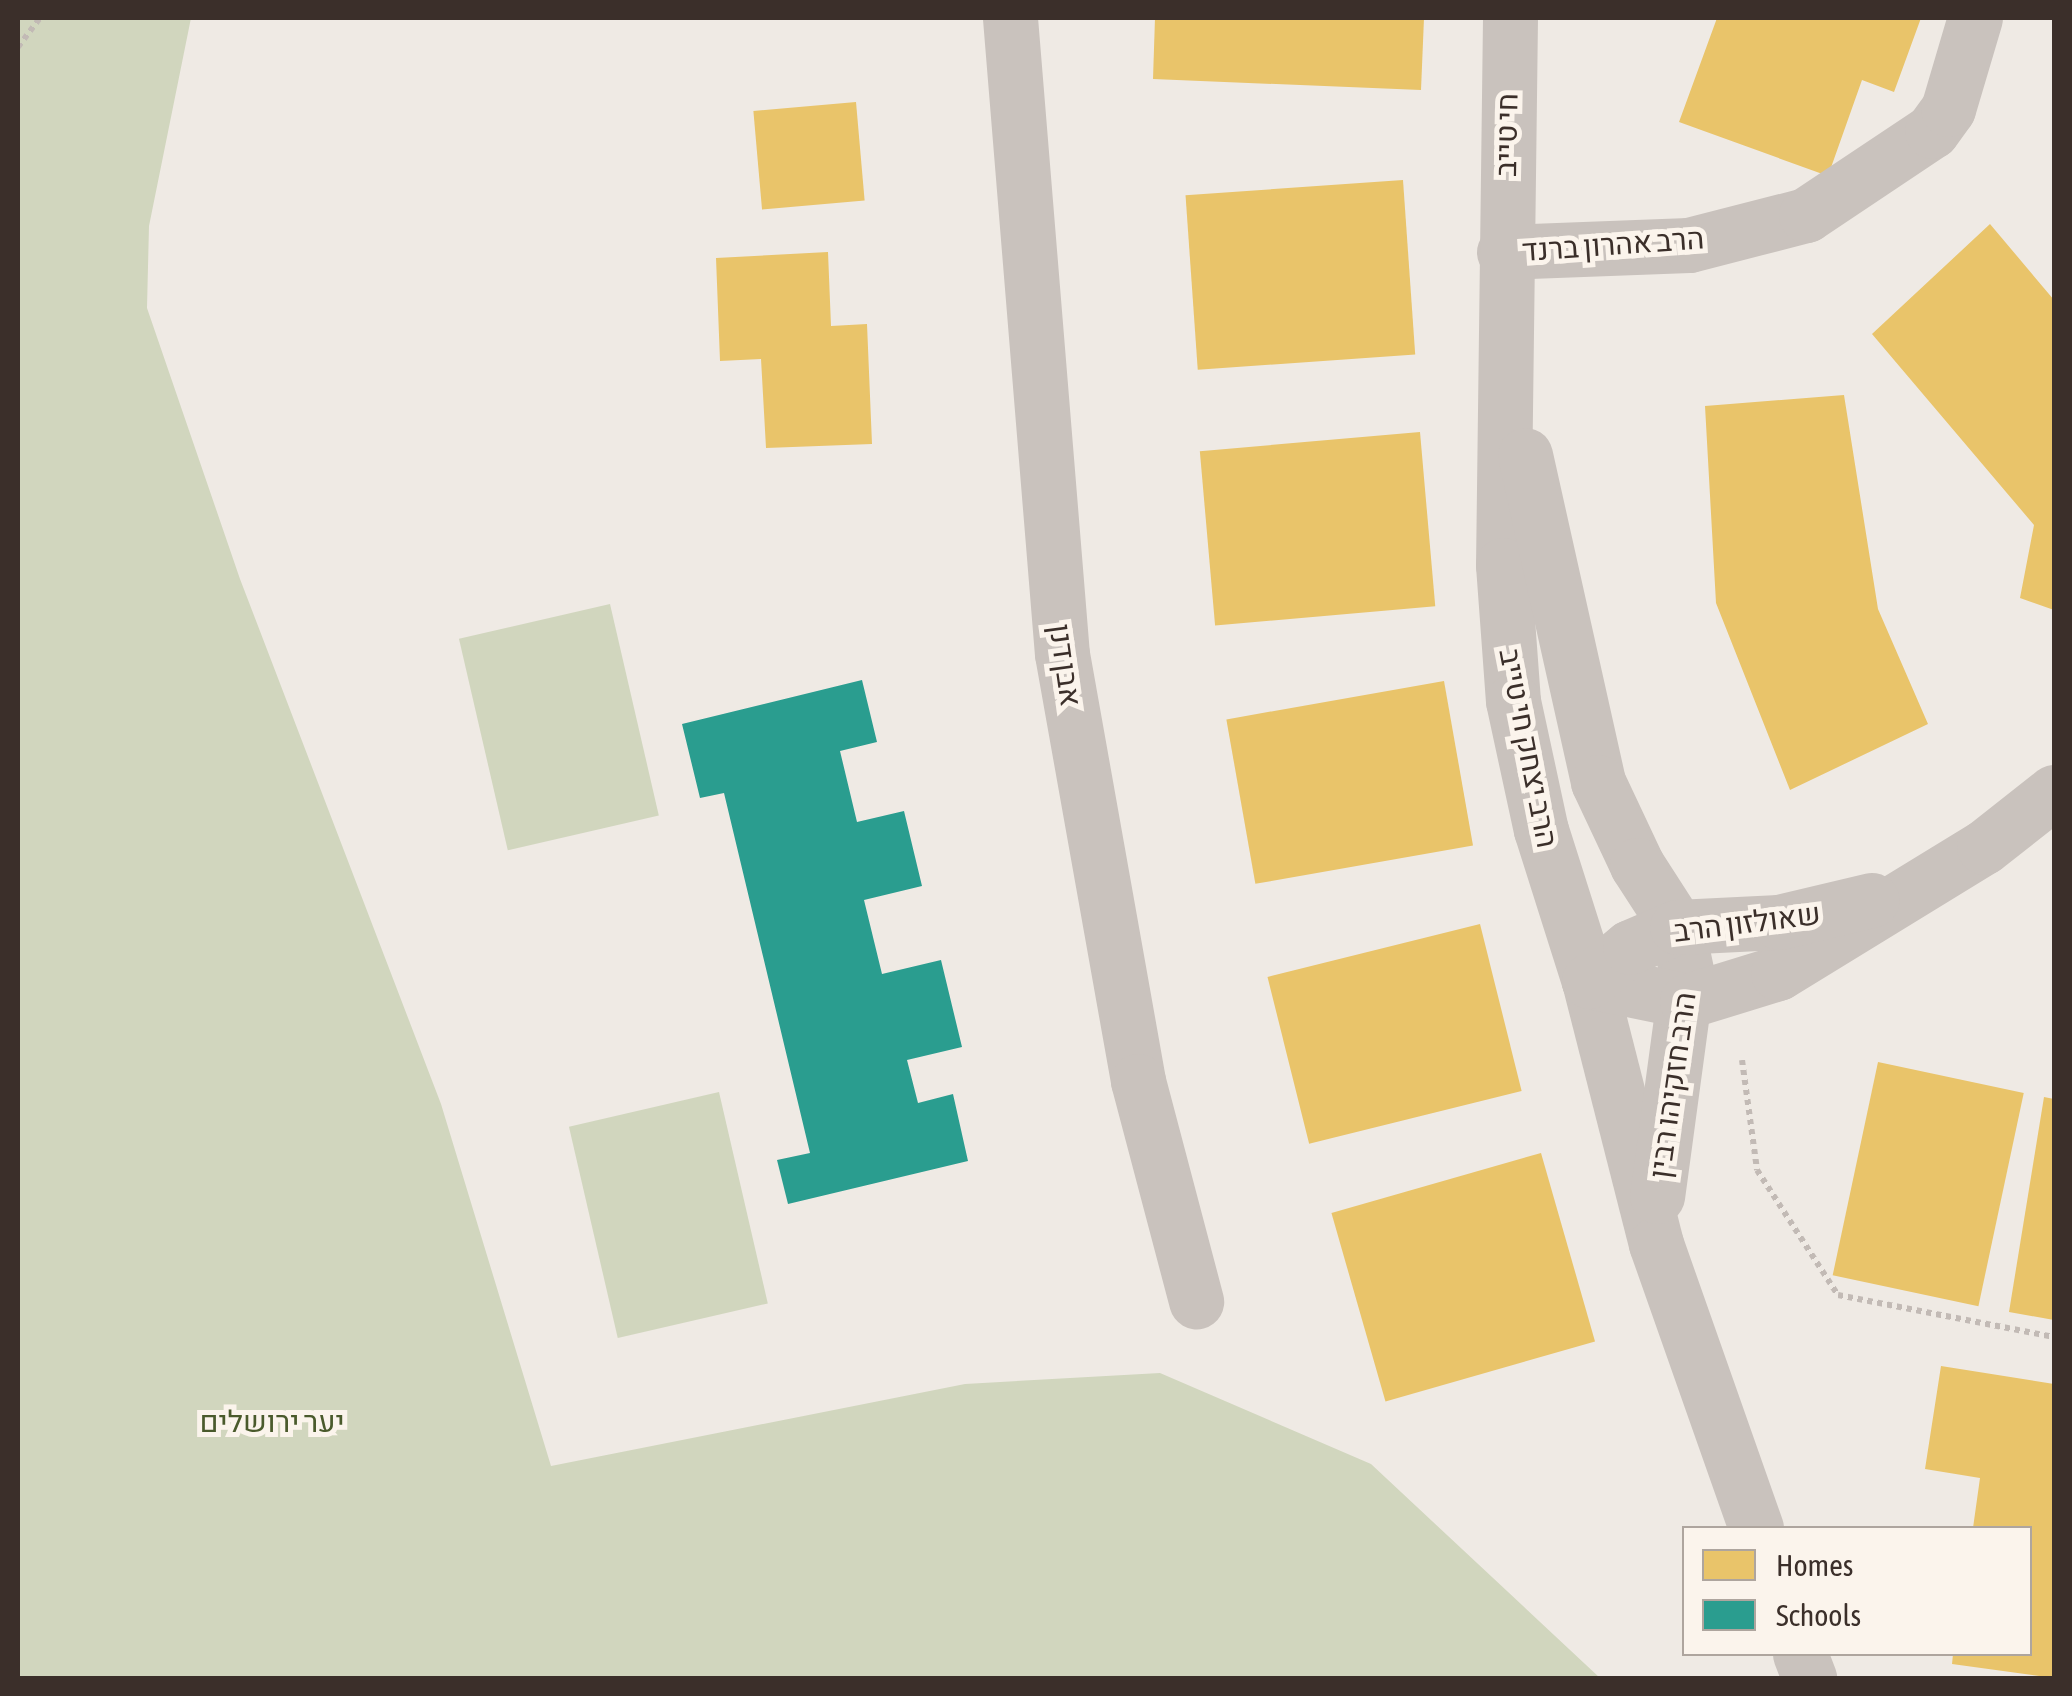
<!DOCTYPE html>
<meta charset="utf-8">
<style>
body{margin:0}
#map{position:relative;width:2072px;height:1696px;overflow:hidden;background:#efeae4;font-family:"Asap Condensed",Heebo,sans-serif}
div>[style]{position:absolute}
.green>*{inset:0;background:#d1d6be;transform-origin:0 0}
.homes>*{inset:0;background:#e9c46a;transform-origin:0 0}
.schools>*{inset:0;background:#2a9d8f}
.path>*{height:6px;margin-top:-3px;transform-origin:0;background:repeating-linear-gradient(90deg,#c2bab5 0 5px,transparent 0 10px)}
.minor>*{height:55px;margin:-27.5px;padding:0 27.5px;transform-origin:27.5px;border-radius:27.5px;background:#c9c2bd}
.tertiary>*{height:55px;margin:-27.5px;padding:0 27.5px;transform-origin:27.5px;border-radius:27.5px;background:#c9c2bd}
span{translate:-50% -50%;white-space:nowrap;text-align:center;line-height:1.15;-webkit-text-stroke:10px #fbf4ec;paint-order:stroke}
.street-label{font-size:30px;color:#3b2f2a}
.park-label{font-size:30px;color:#4a5a2c}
.frame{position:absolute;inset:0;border:20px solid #3b2f2a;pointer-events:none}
.legend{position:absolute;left:1682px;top:1526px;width:350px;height:130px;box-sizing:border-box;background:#fbf4ec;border:2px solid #aea59e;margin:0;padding:12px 18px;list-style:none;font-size:30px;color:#3b2f2a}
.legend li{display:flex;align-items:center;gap:20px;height:50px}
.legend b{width:50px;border:2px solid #aea59e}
</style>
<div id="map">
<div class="green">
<div style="clip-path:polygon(18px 18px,191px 18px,149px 226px,147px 308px,240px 579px,441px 1104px,551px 1466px,965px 1384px,1160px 1373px,1371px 1464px,1600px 1678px,18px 1678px)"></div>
<div style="left:610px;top:604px;width:217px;height:155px;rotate:77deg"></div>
<div style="left:719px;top:1092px;width:217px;height:154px;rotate:77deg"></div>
</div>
<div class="homes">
<div style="clip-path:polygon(1155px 18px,1424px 18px,1421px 90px,1153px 79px)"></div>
<div style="clip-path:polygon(1717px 18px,1921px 18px,1894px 92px,1862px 80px,1828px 176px,1679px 122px)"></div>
<div style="left:856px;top:102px;width:99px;height:103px;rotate:85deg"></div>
<div style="left:1403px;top:180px;width:175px;height:218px;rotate:86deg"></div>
<div style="clip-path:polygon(1990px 224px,2054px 300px,2054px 610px,2020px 598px,2034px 525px,1872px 334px)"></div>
<div style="clip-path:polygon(828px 252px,831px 326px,867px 324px,872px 444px,766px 448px,761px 359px,720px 361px,716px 258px)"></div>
<div style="clip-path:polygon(1844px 395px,1878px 609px,1928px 724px,1790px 790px,1716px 603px,1705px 406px)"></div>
<div style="left:1420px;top:432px;width:175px;height:221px;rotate:85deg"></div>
<div style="left:1444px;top:681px;width:167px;height:221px;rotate:80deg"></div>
<div style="left:1480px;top:924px;width:172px;height:219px;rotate:76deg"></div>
<div style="left:1878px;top:1062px;width:149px;height:218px;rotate:12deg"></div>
<div style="clip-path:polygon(2044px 1097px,2054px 1099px,2054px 1320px,2009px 1312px)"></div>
<div style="left:1541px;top:1153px;width:196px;height:218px;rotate:74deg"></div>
<div style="clip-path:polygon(1941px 1366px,2054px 1384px,2054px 1678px,1952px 1664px,1953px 1654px,2030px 1654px,2030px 1528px,1973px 1528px,1980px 1478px,1925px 1469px)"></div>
</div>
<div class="schools">
<div style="clip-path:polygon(862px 680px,877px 742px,840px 751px,857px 822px,904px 811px,922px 886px,864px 900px,882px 974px,941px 960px,962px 1047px,907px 1060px,918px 1103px,953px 1094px,968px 1161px,788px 1204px,777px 1160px,810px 1153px,724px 793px,700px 798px,682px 724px)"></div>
</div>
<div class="path">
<div style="left:18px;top:47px;width:36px;rotate:-53deg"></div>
<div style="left:1742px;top:1060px;width:111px;rotate:82.2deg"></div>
<div style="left:1757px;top:1170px;width:149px;rotate:57.1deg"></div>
<div style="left:1838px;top:1295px;width:220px;rotate:11deg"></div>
</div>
<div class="minor">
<div style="left:1010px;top:18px;width:638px;rotate:85.33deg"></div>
<div style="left:1062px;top:654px;width:434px;rotate:79.9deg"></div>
<div style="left:1138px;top:1081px;width:228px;rotate:75.2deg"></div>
<div style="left:1504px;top:252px;width:185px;rotate:-2.2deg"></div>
<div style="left:1689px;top:245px;width:121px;rotate:-14.4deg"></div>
<div style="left:1806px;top:215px;width:151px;rotate:-33.7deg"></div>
<div style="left:1932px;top:131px;width:27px;rotate:-54deg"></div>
<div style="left:1948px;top:109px;width:95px;rotate:-73.5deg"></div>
</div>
<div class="tertiary">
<div style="left:1510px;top:18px;width:547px;rotate:90.73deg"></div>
<div style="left:1503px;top:565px;width:136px;rotate:85.8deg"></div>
<div style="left:1513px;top:701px;width:132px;rotate:77.8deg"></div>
<div style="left:1541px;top:830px;width:158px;rotate:72.4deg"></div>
<div style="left:1589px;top:981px;width:271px;rotate:75.7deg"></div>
<div style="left:1656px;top:1244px;width:301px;rotate:70.6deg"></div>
<div style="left:1525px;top:455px;width:335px;rotate:77.4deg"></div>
<div style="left:1598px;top:782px;width:92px;rotate:64.8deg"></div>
<div style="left:1637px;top:865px;width:74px;rotate:57.2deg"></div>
<div style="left:1677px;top:927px;width:49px;rotate:78.2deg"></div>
<div style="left:1687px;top:975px;width:223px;rotate:97.7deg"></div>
<div style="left:1589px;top:981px;width:100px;rotate:11.5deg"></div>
<div style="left:1687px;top:1001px;width:95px;rotate:-17.1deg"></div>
<div style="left:1778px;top:973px;width:241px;rotate:-31.5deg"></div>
<div style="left:1984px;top:847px;width:89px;rotate:-38.2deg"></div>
<div style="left:1589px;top:981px;width:53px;rotate:-39.7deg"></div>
<div style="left:1630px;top:947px;width:51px;rotate:-23.1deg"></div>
<div style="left:1677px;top:927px;width:102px;rotate:-2.8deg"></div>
<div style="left:1779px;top:922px;width:95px;rotate:-13.4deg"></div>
<div style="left:1800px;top:1654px;width:26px;rotate:69deg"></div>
</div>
<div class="street-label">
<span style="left:1506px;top:135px;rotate:-89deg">חי טייב</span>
<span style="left:1613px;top:244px;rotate:-4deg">הרב אהרון ברנד</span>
<span style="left:1066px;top:665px;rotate:82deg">אבן דנן</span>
<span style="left:1529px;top:748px;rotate:79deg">הרב יצחק חי טייב</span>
<span style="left:1747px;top:922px;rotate:-7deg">שאולזון הרב</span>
<span style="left:1672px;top:1085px;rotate:-82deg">הרב חזקיהו רבין</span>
</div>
<div class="park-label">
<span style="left:272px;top:1421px">יער ירושלים</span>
</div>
<div class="frame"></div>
<ul class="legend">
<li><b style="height:28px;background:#e9c46a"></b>Homes</li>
<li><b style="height:28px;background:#2a9d8f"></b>Schools</li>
</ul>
</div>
